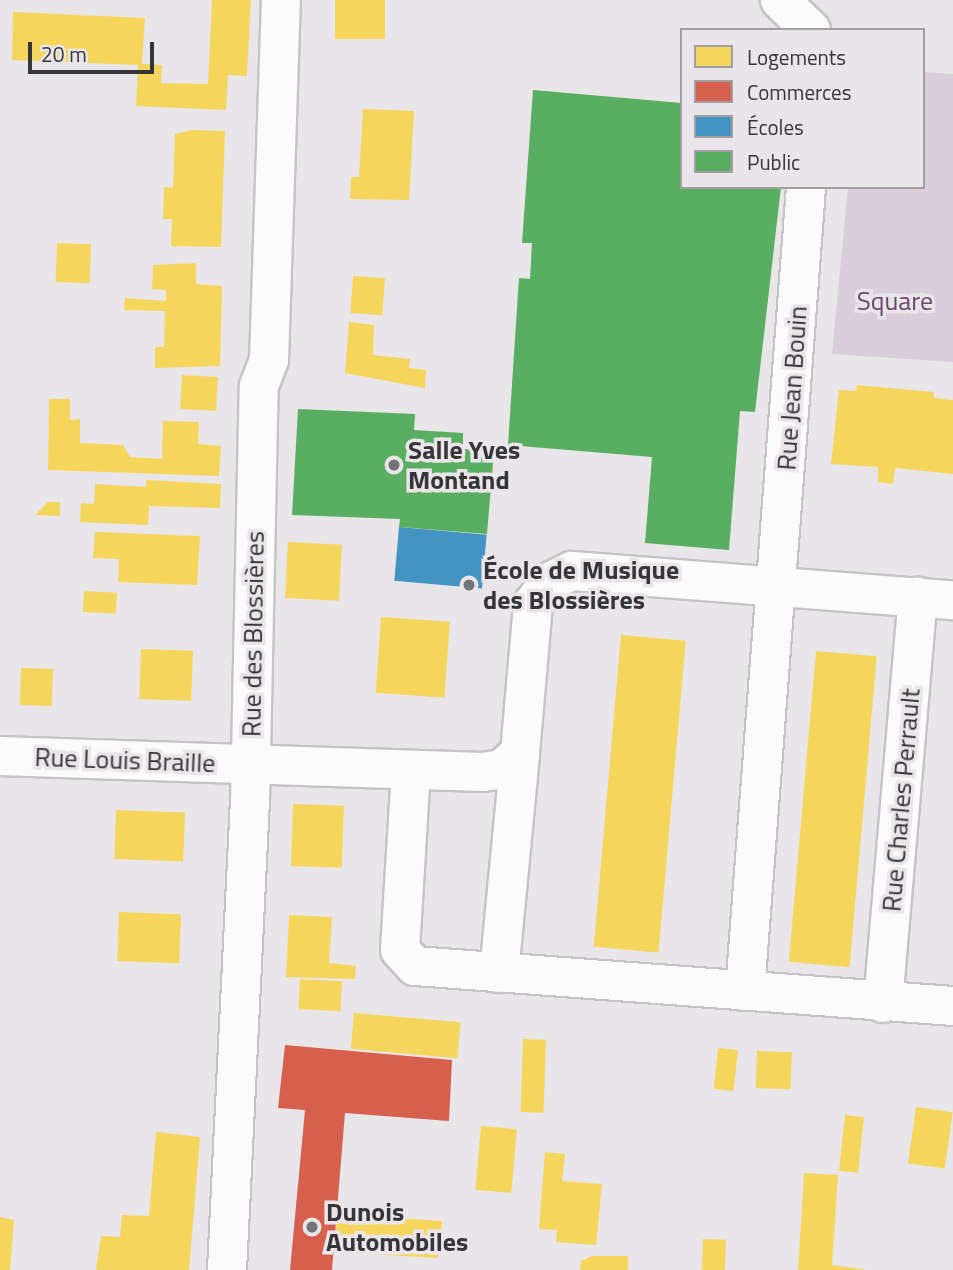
<!DOCTYPE html>
<meta charset="utf-8">
<style>
body{margin:0}
#map{position:relative;width:953px;height:1270px;overflow:hidden;background:#e8e6e8;font-family:"Titillium Web",sans-serif}
div>[style]{position:absolute}
.green>*{inset:0;background:#d9ccdb}
.homes>*{inset:0;background:#f6d55c;transform-origin:0 0}
.shops>*{inset:0;background:#d6604d}
.schools>*{inset:0;background:#4393c3;transform-origin:0 0}
.public>*{inset:0;background:#5aae61}
.roads{filter:drop-shadow(2px 0 #c5c3c5) drop-shadow(-2px 0 #c5c3c5) drop-shadow(0 2px #c5c3c5) drop-shadow(0 -2px #c5c3c5)}
.street>*{height:38px;margin:-19px;padding:0 19px;transform-origin:19px;border-radius:19px;background:#fcfbfc}
.dots>*{width:19px;height:19px;translate:-50% -50%;box-sizing:border-box;border:4px solid #e9e5e9;border-radius:50%}
span{translate:-50% -50%;white-space:nowrap;text-align:center;line-height:1.15;-webkit-text-stroke:7px #e9e5e9;paint-order:stroke}
.park-label{font-size:26px;color:#6a476f}
.street-label{font-size:26px;color:#363537}
.poi-label{font-size:26px;color:#363537;font-weight:700}
.left{translate:0 -50%;text-align:left}
.legend{position:absolute;left:680px;top:28px;width:245px;height:161px;box-sizing:border-box;background:#e9e5e9;border:2px solid #a19fa2;margin:0;padding:9px 12px;list-style:none;font-size:21px;color:#363537}
.legend li{display:flex;align-items:center;gap:14px;height:35px}
.legend b{width:35px;border:2px solid #a19fa2}
.scale{position:absolute;left:28px;top:42px;width:126px;height:32px;box-sizing:border-box;border:4px solid #363537;border-top:0;padding-left:9px;font-size:21px;line-height:24px;white-space:nowrap;color:#363537;-webkit-text-stroke:5px #e9e5e9;paint-order:stroke}
</style>
<div id="map">
<div class="green">
<div style="clip-path:polygon(923px 72px,953px 74px,953px 362px,832px 354px,848px 187px,923px 187px)"></div>
</div>
<div class="homes">
<div style="clip-path:polygon(212px 0,251px 0,247px 76px,228px 75px,226px 110px,136px 106px,138px 65px,12px 60px,13px 12px,145px 18px,142px 64px,162px 65px,161px 83px,208px 84px)"></div>
<div style="left:335px;top:0;width:50px;height:39px"></div>
<div style="clip-path:polygon(363px 109px,414px 111px,409px 200px,350px 199px,351px 177px,359px 177px)"></div>
<div style="clip-path:polygon(192px 130px,225px 131px,221px 247px,171px 246px,172px 219px,163px 219px,164px 187px,173px 188px,175px 134px)"></div>
<div style="left:57px;top:243px;width:34px;height:39px;rotate:2deg"></div>
<div style="clip-path:polygon(196px 263px,196px 284px,222px 286px,220px 366px,155px 368px,155px 347px,164px 347px,165px 311px,124px 310px,125px 298px,166px 301px,166px 290px,152px 289px,153px 265px)"></div>
<div style="left:353px;top:276px;width:32px;height:37px;rotate:4deg"></div>
<div style="clip-path:polygon(349px 322px,374px 325px,373px 355px,410px 359px,409px 368px,426px 370px,425px 388px,345px 373px)"></div>
<div style="left:182px;top:375px;width:36px;height:34px;rotate:3deg"></div>
<div style="clip-path:polygon(857px 385px,934px 392px,934px 398px,953px 400px,953px 474px,895px 468px,893px 484px,878px 482px,878px 467px,831px 464px,839px 390px,856px 391px)"></div>
<div style="clip-path:polygon(49px 399px,70px 399px,70px 420px,80px 419px,80px 443px,123px 445px,130px 457px,162px 459px,163px 421px,199px 422px,198px 444px,221px 446px,219px 476px,48px 470px)"></div>
<div style="clip-path:polygon(146px 480px,221px 484px,220px 508px,149px 506px,148px 525px,80px 522px,81px 503px,94px 504px,95px 484px,146px 487px)"></div>
<div style="clip-path:polygon(48px 502px,60px 502px,60px 516px,35px 515px)"></div>
<div style="clip-path:polygon(95px 532px,200px 536px,197px 585px,118px 582px,119px 559px,93px 558px)"></div>
<div style="left:288px;top:542px;width:54px;height:56px;rotate:3deg"></div>
<div style="left:84px;top:591px;width:33px;height:21px;rotate:3deg"></div>
<div style="left:381px;top:617px;width:69px;height:76px;rotate:4deg"></div>
<div style="left:621px;top:635px;width:65px;height:313px;rotate:5deg"></div>
<div style="left:141px;top:649px;width:52px;height:50px;rotate:2deg"></div>
<div style="left:816px;top:651px;width:61px;height:312px;rotate:5deg"></div>
<div style="left:21px;top:668px;width:32px;height:37px;rotate:2deg"></div>
<div style="left:293px;top:804px;width:51px;height:62px;rotate:2deg"></div>
<div style="left:116px;top:810px;width:69px;height:49px;rotate:2deg"></div>
<div style="left:119px;top:912px;width:62px;height:49px;rotate:2deg"></div>
<div style="clip-path:polygon(289px 915px,332px 917px,329px 963px,356px 966px,355px 979px,286px 977px)"></div>
<div style="left:300px;top:979px;width:42px;height:30px;rotate:3deg"></div>
<div style="left:354px;top:1013px;width:107px;height:36px;rotate:5deg"></div>
<div style="left:523px;top:1039px;width:23px;height:73px;rotate:2deg"></div>
<div style="left:718px;top:1048px;width:20px;height:41px;rotate:6deg"></div>
<div style="left:757px;top:1051px;width:35px;height:37px;rotate:2deg"></div>
<div style="left:916px;top:1107px;width:37px;height:57px;rotate:8deg"></div>
<div style="left:845px;top:1115px;width:19px;height:56px;rotate:6deg"></div>
<div style="left:481px;top:1126px;width:36px;height:64px;rotate:5deg"></div>
<div style="clip-path:polygon(156px 1132px,200px 1137px,189px 1270px,96px 1270px,101px 1236px,120px 1237px,122px 1215px,149px 1216px)"></div>
<div style="clip-path:polygon(545px 1152px,565px 1154px,562px 1181px,602px 1184px,596px 1245px,556px 1242px,557px 1230px,539px 1229px)"></div>
<div style="clip-path:polygon(804px 1173px,838px 1175px,832px 1265px,868px 1270px,798px 1270px)"></div>
<div style="clip-path:polygon(362px 1216px,442px 1221px,438px 1258px,334px 1252px,336px 1223px,361px 1224px)"></div>
<div style="clip-path:polygon(0 1217px,14px 1220px,10px 1270px,0 1270px)"></div>
<div style="left:703px;top:1239px;width:23px;height:31px;rotate:2deg"></div>
<div style="clip-path:polygon(592px 1256px,628px 1256px,628px 1270px,580px 1270px,581px 1261px)"></div>
</div>
<div class="shops">
<div style="clip-path:polygon(285px 1045px,452px 1060px,449px 1121px,345px 1113px,332px 1270px,290px 1270px,305px 1110px,278px 1108px)"></div>
</div>
<div class="schools">
<div style="left:399px;top:527px;width:88px;height:54px;rotate:5deg"></div>
</div>
<div class="public">
<div style="clip-path:polygon(533px 90px,682px 103px,682px 187px,781px 187px,755px 412px,740px 411px,729px 550px,645px 543px,652px 457px,508px 445px,519px 278px,530px 279px,532px 243px,522px 243px)"></div>
<div style="clip-path:polygon(298px 409px,415px 414px,414px 430px,463px 433px,463px 449px,494px 451px,487px 534px,399px 527px,400px 519px,292px 515px)"></div>
</div>
<div class="roads">
<div class="street">
<div style="left:780px;top:0;width:43px;rotate:44.1deg"></div>
<div style="left:0;top:756px;width:483px;rotate:1.9deg"></div>
<div style="left:483px;top:772px;width:19px;rotate:-9deg"></div>
<div style="left:502px;top:769px;width:24px;rotate:-42deg"></div>
<div style="left:520px;top:753px;width:150px;rotate:-85deg"></div>
<div style="left:533px;top:604px;width:27px;rotate:-54deg"></div>
<div style="left:549px;top:582px;width:25px;rotate:-26deg"></div>
<div style="left:572px;top:571px;width:382px;rotate:4.4deg"></div>
<div style="left:411px;top:770px;width:180px;rotate:93.5deg"></div>
<div style="left:400px;top:950px;width:22px;rotate:47deg"></div>
<div style="left:415px;top:966px;width:539px;rotate:4.25deg"></div>
<div style="left:499px;top:973px;width:221px;rotate:-84.5deg"></div>
<div style="left:745px;top:991px;width:806px;rotate:-85.66deg"></div>
<div style="left:883px;top:1003px;width:408px;rotate:-85.1deg"></div>
<div style="left:227px;top:1270px;width:468px;rotate:-87.2deg"></div>
<div style="left:250px;top:803px;width:417px;rotate:-88.8deg"></div>
<div style="left:259px;top:386px;width:28px;rotate:-69deg"></div>
<div style="left:269px;top:360px;width:360px;rotate:-88.1deg"></div>
</div>
</div>
<div class="dots">
<div style="left:394px;top:465px;background:#747375"></div>
<div style="left:469px;top:585px;background:#747375"></div>
<div style="left:312px;top:1227px;background:#747375"></div>
</div>
<div class="park-label">
<span style="left:895px;top:301px">Square</span>
</div>
<div class="street-label">
<span style="left:792px;top:388px;rotate:-86deg">Rue Jean Bouin</span>
<span style="left:253px;top:634px;rotate:-89deg">Rue des Blossières</span>
<span style="left:125px;top:760px;rotate:2deg">Rue Louis Braille</span>
<span style="left:901px;top:800px;rotate:-85deg">Rue Charles Perrault</span>
</div>
<div class="poi-label">
<span class="left" style="left:408px;top:465px">Salle Yves<br>Montand</span>
<span class="left" style="left:483px;top:585px">École de Musique<br>des Blossières</span>
<span class="left" style="left:326px;top:1227px">Dunois<br>Automobiles</span>
</div>
<ul class="legend">
<li><b style="height:19px;background:#f6d55c"></b>Logements</li>
<li><b style="height:19px;background:#d6604d"></b>Commerces</li>
<li><b style="height:19px;background:#4393c3"></b>Écoles</li>
<li><b style="height:19px;background:#5aae61"></b>Public</li>
</ul>
<div class="scale">20 m</div>
</div>
